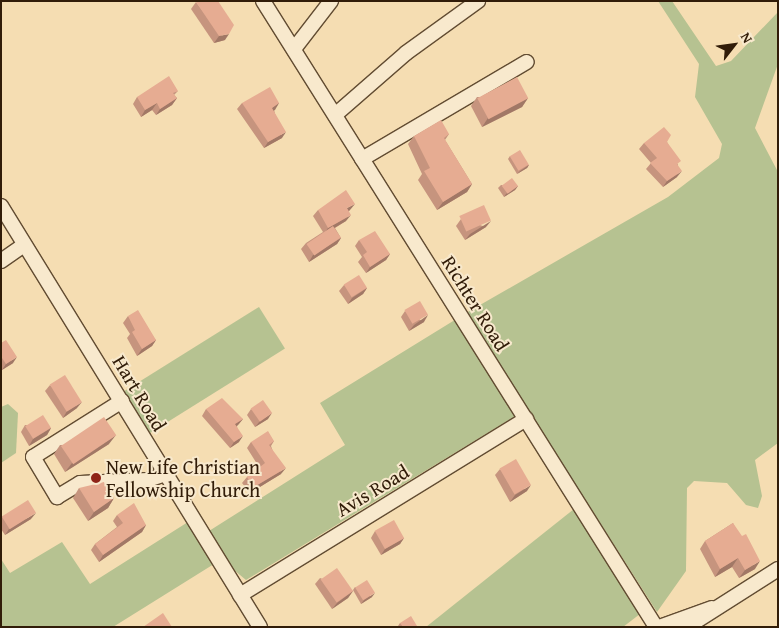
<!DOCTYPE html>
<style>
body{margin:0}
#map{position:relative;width:779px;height:628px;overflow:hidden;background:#f5ddb2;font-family:"Gentium Book Plus",serif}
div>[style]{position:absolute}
.green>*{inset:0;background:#b6c291;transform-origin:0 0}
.roads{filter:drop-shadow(1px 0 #624c32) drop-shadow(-1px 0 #624c32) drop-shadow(0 1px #624c32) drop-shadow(0 -1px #624c32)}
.minor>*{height:14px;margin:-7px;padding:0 7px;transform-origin:7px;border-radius:7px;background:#f8e9cd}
.wall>*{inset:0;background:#c6947e}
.shaded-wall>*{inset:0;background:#a17866}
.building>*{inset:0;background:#e6ac92;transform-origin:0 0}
.dots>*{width:14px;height:14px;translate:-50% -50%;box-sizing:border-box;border:2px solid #f8e9cd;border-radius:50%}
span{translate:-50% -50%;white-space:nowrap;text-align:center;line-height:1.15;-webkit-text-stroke:4px #f8e9cd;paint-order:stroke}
.street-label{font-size:20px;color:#311c08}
.poi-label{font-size:20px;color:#311c08}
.left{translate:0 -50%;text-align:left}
.frame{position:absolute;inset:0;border:2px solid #311c08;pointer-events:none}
.north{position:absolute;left:709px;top:20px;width:50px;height:50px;-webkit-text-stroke:4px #f8e9cd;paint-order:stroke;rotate:60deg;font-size:14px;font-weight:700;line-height:20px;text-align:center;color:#311c08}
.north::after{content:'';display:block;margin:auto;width:18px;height:22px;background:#311c08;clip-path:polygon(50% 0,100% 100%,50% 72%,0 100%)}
</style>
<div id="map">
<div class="green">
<div style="clip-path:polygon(658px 1px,672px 1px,716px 66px,731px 61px,778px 12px,778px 64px,755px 128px,778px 172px,778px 443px,755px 460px,762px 496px,758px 508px,746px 505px,727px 483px,694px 481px,687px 488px,686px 571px,657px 612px,466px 313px,668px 197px,719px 158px,722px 144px,695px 97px,699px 64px)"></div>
<div style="left:259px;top:307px;width:49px;height:162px;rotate:58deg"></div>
<div style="clip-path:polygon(458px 318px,517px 415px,246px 580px,234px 570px,209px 531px,345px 445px,320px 403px)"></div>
<div style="clip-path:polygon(8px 404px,18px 413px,16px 453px,1px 463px,1px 407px)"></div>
<div style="clip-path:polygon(574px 509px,640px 614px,623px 627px,426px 627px)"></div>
<div style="clip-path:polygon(188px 522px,214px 564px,113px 627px,1px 627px,1px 559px,10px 573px,62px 542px,90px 584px)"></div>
</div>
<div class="roads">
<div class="minor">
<div style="left:263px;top:1px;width:739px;rotate:57.88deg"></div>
<div style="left:294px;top:49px;width:61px;rotate:-52.4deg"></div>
<div style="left:335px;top:115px;width:94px;rotate:-41.1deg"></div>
<div style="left:406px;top:53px;width:89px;rotate:-35.8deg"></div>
<div style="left:362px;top:159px;width:191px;rotate:-30.5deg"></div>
<div style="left:1px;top:206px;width:494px;rotate:58.4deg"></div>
<div style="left:1px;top:261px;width:28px;rotate:-35deg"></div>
<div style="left:122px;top:401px;width:105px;rotate:147.8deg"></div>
<div style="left:33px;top:457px;width:47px;rotate:59deg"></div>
<div style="left:57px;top:497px;width:27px;rotate:-31deg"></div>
<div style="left:80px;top:483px;width:68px;rotate:-2.5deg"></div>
<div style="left:148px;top:480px;width:18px;rotate:-19deg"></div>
<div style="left:240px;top:595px;width:336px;rotate:-31.6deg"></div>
<div style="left:659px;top:627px;width:56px;rotate:-19.7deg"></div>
<div style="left:687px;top:627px;width:108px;rotate:-32.5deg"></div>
</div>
</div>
<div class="wall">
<div style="clip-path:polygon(196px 2px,225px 40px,214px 43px,191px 9px)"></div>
<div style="clip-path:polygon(178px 91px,174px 95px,177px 98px,172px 105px,156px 115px,152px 110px,141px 117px,133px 104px,137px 97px)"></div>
<div style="clip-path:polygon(477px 97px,528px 98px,522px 107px,482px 127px,471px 106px)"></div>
<div style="clip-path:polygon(242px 103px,279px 103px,274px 110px,282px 138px,264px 148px,237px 109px)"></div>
<div style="clip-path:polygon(449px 134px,445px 140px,472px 184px,467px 192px,437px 210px,418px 180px,422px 174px,408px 144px,414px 136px)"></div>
<div style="clip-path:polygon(667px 142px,678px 165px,677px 177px,663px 187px,646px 169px,651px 163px,639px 149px,644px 143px)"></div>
<div style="clip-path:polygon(510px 156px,529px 165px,527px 168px,517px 174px,508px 159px)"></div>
<div style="clip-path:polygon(501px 185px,518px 186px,515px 190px,504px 197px,498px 188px)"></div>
<div style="clip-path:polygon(318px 210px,350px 210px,349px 211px,346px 221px,335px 228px,341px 238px,337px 244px,309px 262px,301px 249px,306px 243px,323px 232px,313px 216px)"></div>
<div style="clip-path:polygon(461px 219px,486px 227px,465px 240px,456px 226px)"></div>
<div style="clip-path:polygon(359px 240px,390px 254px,386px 260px,366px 273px,358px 262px,362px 257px,355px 246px)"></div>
<div style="clip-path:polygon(344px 285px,367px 288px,363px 294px,348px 304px,339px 291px)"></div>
<div style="clip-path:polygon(405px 311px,424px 322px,409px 331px,401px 317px)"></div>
<div style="clip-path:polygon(128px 316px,156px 340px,152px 346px,137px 356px,127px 338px,130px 334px,123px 323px)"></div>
<div style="clip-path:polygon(1px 343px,13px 363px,2px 370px,1px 369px)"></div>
<div style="clip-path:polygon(50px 385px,77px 408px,63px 418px,45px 391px)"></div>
<div style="clip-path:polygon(206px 409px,243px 419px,237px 426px,239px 442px,230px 448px,202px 416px)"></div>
<div style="clip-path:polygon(251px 409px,268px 419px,255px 427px,247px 415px)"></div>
<div style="clip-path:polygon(25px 425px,51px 428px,47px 435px,29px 446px,21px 432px)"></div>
<div style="clip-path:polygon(274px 441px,271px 446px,281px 474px,250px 493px,242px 483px,247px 477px,259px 467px,247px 448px,251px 442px)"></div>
<div style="clip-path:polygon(109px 444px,65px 472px,54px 454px,60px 445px)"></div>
<div style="clip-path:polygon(500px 469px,527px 491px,510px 502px,495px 475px)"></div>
<div style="clip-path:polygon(79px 488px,114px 498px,108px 508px,88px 521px,73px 498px)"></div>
<div style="clip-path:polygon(117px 515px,146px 525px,142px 532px,99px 562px,91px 550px,95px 544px,117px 527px,113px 521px)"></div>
<div style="clip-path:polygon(1px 516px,31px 519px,5px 535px,1px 529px)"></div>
<div style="clip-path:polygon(733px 523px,755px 569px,739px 578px,732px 567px,715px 577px,700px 549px,705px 541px)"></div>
<div style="clip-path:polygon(375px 531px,404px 538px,400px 544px,381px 555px,371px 538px)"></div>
<div style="clip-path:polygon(320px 578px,353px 591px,348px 598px,332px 609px,315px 584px)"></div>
<div style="clip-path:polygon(355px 587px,372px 597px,361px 604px,353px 590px)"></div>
<div style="clip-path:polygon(400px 623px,417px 626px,417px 627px,399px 627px,398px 626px)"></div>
</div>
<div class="shaded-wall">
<div style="clip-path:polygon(229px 34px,225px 40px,214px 43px,219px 36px)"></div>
<div style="clip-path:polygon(177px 98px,172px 105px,156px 115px,160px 109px)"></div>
<div style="clip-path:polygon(528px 98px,522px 107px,482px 127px,488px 118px)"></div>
<div style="clip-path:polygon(157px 103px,152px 110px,141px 117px,145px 110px)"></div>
<div style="clip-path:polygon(279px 103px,275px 110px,268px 114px,272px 108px)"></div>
<div style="clip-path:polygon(286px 132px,282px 138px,264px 148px,268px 142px)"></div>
<div style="clip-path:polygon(529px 165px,527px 168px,517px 174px,520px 171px)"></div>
<div style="clip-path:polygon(682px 171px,677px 177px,663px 187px,667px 181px)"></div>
<div style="clip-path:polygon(472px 184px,467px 192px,437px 210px,443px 202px)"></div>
<div style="clip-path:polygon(518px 186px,515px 190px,504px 197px,506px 194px)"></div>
<div style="clip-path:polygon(355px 204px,350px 210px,343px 215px,347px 208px)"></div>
<div style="clip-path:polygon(351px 215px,346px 221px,324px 234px,328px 228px)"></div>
<div style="clip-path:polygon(491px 221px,486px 227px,465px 240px,470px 234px)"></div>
<div style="clip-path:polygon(341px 238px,337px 244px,309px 262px,313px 255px)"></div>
<div style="clip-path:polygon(390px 254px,386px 260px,366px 273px,370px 267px)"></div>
<div style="clip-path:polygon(367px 288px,363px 294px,348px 304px,352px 298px)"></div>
<div style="clip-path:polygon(428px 315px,424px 322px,409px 331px,414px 325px)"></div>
<div style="clip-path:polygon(156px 340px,152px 346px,137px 356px,142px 349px)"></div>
<div style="clip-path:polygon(17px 357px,13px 363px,2px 370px,6px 364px)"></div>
<div style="clip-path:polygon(82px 402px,77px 408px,63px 418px,67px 411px)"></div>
<div style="clip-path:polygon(272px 413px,268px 419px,255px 427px,260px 421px)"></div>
<div style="clip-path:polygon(243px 419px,238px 425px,231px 430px,235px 424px)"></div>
<div style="clip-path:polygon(51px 428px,47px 435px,29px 446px,33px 439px)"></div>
<div style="clip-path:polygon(116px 435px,109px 444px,65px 472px,72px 463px)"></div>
<div style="clip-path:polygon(243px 436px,239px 442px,230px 448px,234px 442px)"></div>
<div style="clip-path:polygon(286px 468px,281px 474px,250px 493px,254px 487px)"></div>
<div style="clip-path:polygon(531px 485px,527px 491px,510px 502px,515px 495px)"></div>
<div style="clip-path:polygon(114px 498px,108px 508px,88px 521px,94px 512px)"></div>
<div style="clip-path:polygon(36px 513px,31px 519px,5px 535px,9px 529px)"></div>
<div style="clip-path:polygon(146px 525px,142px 532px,99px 562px,103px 555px)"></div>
<div style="clip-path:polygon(404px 538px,400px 544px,381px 555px,385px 549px)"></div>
<div style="clip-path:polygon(738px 558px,732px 567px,715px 577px,720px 569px)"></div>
<div style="clip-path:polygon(760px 561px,755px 569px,739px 578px,745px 570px)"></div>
<div style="clip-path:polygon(353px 591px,348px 598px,332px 609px,337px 603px)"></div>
<div style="clip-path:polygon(375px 593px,372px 597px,361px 604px,364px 600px)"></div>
</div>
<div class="building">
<div style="clip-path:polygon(197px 1px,218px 1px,234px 25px,229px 34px,219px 36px,196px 2px)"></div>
<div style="clip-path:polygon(169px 76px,178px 91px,173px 93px,177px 98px,160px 109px,157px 103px,145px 110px,137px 97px)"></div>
<div style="left:517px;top:77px;width:24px;height:45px;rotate:62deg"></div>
<div style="clip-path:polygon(270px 87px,279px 103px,272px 108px,286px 132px,268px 142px,242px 103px)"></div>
<div style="clip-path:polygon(441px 120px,449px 134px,444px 138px,472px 184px,443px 202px,424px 171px,430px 168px,414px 136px)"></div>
<div style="clip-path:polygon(664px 127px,671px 135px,667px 142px,681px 161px,677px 164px,682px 171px,667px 181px,650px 163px,657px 158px,644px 143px)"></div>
<div style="left:520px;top:150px;width:17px;height:12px;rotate:59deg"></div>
<div style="left:512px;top:178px;width:10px;height:13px;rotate:53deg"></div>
<div style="clip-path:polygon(346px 190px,355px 204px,347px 208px,351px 215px,328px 228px,318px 210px)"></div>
<div style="left:484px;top:205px;width:17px;height:27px;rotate:66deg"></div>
<div style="left:333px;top:226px;width:14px;height:32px;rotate:56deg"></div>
<div style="clip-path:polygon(375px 231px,390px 254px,370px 267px,363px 255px,367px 252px,359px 240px)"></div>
<div style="left:359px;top:275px;width:15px;height:18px;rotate:58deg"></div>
<div style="left:420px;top:301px;width:16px;height:18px;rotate:60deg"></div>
<div style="clip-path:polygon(138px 310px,156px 340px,142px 349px,132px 332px,135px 330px,128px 316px)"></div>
<div style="clip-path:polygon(6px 340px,17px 357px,6px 364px,2px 358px,1px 358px,1px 343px)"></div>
<div style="left:65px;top:375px;width:32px;height:18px;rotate:58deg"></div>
<div style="clip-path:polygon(222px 398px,243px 419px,235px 424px,243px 436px,234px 442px,206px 409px)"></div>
<div style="left:263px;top:400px;width:16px;height:15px;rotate:55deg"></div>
<div style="left:43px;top:415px;width:15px;height:21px;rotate:58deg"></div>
<div style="left:104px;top:417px;width:22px;height:52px;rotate:56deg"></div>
<div style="clip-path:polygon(268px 431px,274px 441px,269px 445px,286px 468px,254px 487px,247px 477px,265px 463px,251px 442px)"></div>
<div style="left:516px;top:459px;width:30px;height:19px;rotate:60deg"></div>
<div style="clip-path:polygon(104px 482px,114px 498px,94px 512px,79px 488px)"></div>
<div style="left:28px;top:500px;width:15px;height:31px;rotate:58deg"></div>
<div style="clip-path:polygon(134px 503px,146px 525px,103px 555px,95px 544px,123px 523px,117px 515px)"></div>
<div style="left:394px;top:520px;width:21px;height:22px;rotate:61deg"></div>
<div style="clip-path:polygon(733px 523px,742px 536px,746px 534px,760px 561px,745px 570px,738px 558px,720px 569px,705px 541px)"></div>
<div style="left:337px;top:568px;width:28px;height:20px;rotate:55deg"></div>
<div style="left:367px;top:580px;width:15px;height:14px;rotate:58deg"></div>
<div style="clip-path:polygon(163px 613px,172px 627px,143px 627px)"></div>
<div style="clip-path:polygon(411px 616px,417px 626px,416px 627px,403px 627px,400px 623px)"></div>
</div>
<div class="dots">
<div style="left:96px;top:478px;background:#8f2418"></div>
</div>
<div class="street-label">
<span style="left:476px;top:303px;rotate:58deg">Richter Road</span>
<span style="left:140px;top:393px;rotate:59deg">Hart Road</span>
<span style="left:372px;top:490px;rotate:-31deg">Avis Road</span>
</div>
<div class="poi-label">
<span class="left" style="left:106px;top:478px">New Life Christian<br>Fellowship Church</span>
</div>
<div class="frame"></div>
<div class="north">N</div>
</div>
